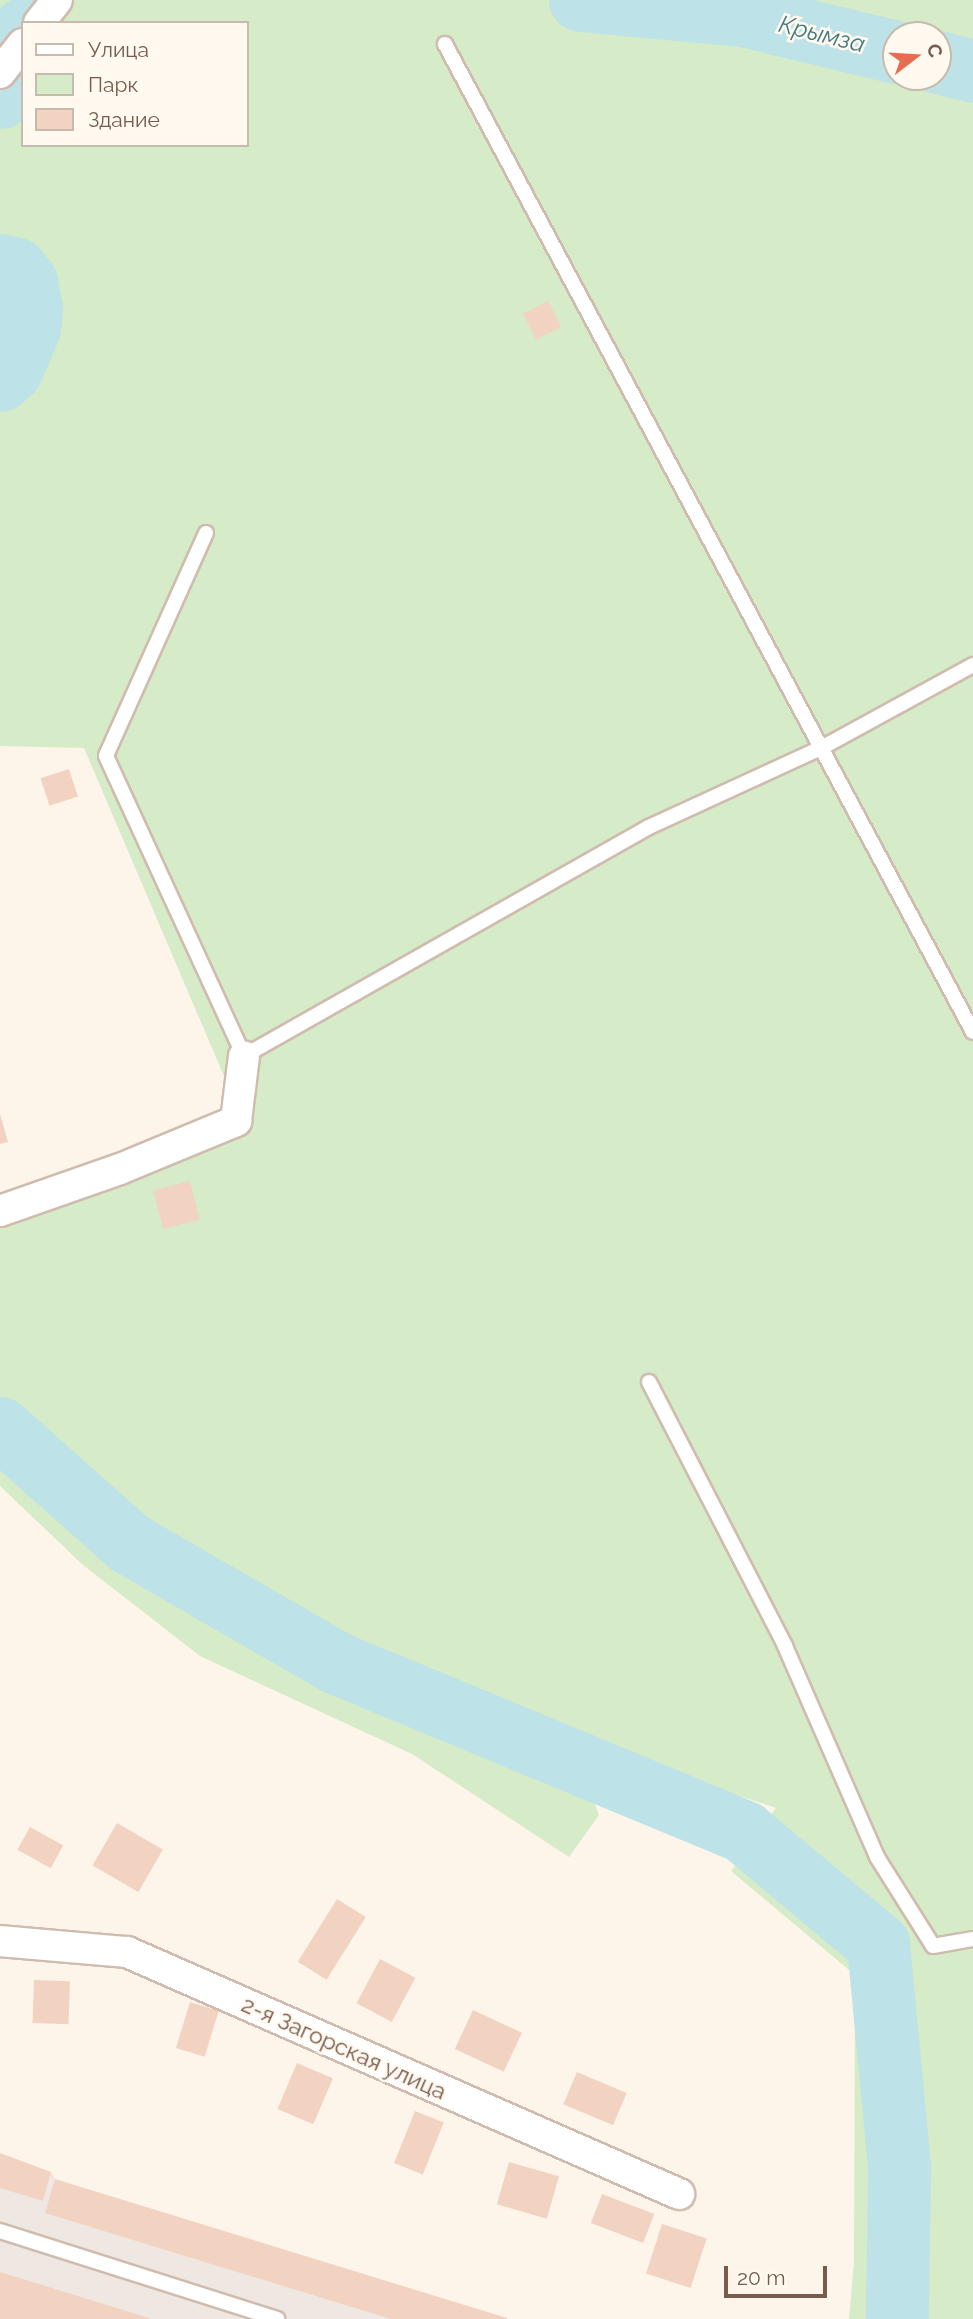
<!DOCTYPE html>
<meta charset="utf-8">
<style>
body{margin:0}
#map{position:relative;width:973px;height:2319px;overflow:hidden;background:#fdf5e9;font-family:Raleway,sans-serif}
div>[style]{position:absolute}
.industrial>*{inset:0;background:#eee7e2}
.green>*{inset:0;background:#d6ebc7}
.river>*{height:63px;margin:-31.5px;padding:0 31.5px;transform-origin:31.5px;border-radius:31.5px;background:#bde2e7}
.building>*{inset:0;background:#f2d3c1;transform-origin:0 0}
.roads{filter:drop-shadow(2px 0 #cfbcae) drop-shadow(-2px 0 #cfbcae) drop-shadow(0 2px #cfbcae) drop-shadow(0 -2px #cfbcae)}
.service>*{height:14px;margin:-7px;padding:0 7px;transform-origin:7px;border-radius:7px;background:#fff}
.minor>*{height:30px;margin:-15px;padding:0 15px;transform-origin:15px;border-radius:15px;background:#fff}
span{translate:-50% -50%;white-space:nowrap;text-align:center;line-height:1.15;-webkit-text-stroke:5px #fff9f0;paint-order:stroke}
.street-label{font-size:23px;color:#785b4c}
.water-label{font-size:24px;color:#437b83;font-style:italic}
.legend{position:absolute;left:21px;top:21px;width:228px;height:126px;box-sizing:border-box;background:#fff9f0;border:2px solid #c9baae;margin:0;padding:9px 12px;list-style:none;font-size:21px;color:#785b4c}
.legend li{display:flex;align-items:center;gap:14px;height:35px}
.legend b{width:35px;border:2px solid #c9baae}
.north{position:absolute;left:882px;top:21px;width:70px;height:70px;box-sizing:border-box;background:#fff9f0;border:2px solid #c9baae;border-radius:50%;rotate:73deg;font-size:19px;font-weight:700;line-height:28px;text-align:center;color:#785b4c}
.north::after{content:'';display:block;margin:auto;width:24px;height:32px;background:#e66d4f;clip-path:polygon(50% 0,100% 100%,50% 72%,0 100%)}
.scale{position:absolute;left:724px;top:2266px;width:103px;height:32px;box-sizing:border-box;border:4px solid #785b4c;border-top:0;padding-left:9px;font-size:21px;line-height:24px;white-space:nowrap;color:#785b4c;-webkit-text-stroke:5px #fff9f0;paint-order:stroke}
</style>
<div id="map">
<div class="industrial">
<div style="clip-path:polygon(0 2154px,51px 2172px,55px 2179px,447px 2319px,0 2319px)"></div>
</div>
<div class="green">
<div style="clip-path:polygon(evenodd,0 0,973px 0,973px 2319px,849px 2319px,854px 2262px,855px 1975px,731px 1871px,776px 1808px,568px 1738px,599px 1815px,569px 1857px,412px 1754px,200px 1656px,83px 1565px,0 1486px,0 1198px,244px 1123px,84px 748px,0 746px,0 330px,8px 317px,0 295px,0 0,23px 23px,247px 23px,247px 145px,23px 145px,23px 23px,0 0,896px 35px,938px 35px,938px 77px,896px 77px,896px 35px)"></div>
</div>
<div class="river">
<div style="left:580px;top:0;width:164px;rotate:5.3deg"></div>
<div style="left:743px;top:15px;width:157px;rotate:13.6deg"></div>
<div style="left:938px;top:62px;width:36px;rotate:14deg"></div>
<div style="left:0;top:97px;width:72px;rotate:-71.3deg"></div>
<div style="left:0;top:265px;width:16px;rotate:14deg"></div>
<div style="left:16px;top:269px;width:16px;rotate:52deg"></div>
<div style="left:26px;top:282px;width:27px;rotate:80deg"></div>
<div style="left:31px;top:309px;width:19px;rotate:96deg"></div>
<div style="left:29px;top:328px;width:46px;rotate:113.2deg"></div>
<div style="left:11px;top:370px;width:15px;rotate:138deg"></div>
<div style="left:0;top:1428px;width:173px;rotate:41.7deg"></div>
<div style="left:129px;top:1543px;width:240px;rotate:30deg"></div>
<div style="left:337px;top:1663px;width:441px;rotate:22.5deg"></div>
<div style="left:744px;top:1832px;width:175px;rotate:39.9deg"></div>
<div style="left:878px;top:1944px;width:225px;rotate:84.6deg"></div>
<div style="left:899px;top:2168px;width:151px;rotate:90.8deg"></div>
</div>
<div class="building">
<div style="left:548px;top:301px;width:29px;height:28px;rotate:63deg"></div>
<div style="left:69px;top:769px;width:29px;height:30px;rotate:72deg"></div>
<div style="clip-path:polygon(0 1114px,8px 1142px,0 1144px)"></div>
<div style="left:190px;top:1181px;width:40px;height:38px;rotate:76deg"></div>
<div style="left:117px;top:1823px;width:53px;height:49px;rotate:30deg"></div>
<div style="left:30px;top:1827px;width:38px;height:26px;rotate:29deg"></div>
<div style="left:337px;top:1899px;width:34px;height:74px;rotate:32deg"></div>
<div style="left:380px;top:1959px;width:40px;height:50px;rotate:28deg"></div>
<div style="left:34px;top:1980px;width:36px;height:43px;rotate:2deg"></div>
<div style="left:190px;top:2002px;width:30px;height:48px;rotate:17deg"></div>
<div style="left:473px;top:2010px;width:54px;height:43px;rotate:25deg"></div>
<div style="left:297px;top:2063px;width:39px;height:50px;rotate:23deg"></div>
<div style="left:577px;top:2072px;width:54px;height:35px;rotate:23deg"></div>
<div style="left:415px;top:2111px;width:31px;height:56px;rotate:22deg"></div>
<div style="clip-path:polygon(0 2153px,51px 2172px,43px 2201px,0 2188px)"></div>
<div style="left:509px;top:2162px;width:52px;height:44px;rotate:16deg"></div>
<div style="clip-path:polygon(55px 2179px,507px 2318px,507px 2319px,391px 2319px,45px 2213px)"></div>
<div style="left:602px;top:2194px;width:56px;height:31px;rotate:21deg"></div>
<div style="left:662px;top:2224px;width:47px;height:52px;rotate:18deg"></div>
<div style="clip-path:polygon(0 2272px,149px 2318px,149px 2319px,0 2319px)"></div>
</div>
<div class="roads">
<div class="service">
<div style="left:445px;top:44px;width:1120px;rotate:61.88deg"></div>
<div style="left:206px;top:533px;width:244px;rotate:114.2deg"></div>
<div style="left:106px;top:756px;width:330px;rotate:65.3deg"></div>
<div style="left:244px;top:1056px;width:465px;rotate:-29.5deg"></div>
<div style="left:649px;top:827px;width:192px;rotate:-24.7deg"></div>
<div style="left:823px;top:747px;width:171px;rotate:-28.7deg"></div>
<div style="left:649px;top:1382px;width:297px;rotate:62.7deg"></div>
<div style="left:785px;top:1646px;width:230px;rotate:66.4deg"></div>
<div style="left:877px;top:1857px;width:105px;rotate:57.8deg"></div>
<div style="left:933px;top:1946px;width:41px;rotate:-9.9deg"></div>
<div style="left:0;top:2231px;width:291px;rotate:17.6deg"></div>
</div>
<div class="minor">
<div style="left:39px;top:23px;width:29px;rotate:-52deg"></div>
<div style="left:0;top:73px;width:37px;rotate:-52deg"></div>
<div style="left:0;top:1211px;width:127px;rotate:-19.3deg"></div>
<div style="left:120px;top:1169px;width:126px;rotate:-22.5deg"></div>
<div style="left:236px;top:1121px;width:65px;rotate:-83deg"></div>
<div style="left:0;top:1941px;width:127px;rotate:5deg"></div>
<div style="left:127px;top:1952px;width:603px;rotate:23.67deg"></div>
</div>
</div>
<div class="street-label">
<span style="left:344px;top:2048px;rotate:24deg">2-я Загорская улица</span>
</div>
<div class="water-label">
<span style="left:822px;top:34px;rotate:14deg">Крымза</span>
</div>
<ul class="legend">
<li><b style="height:9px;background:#fff"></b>Улица</li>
<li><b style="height:19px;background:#d6ebc7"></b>Парк</li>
<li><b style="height:19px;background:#f2d3c1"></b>Здание</li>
</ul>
<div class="north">С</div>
<div class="scale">20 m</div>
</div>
